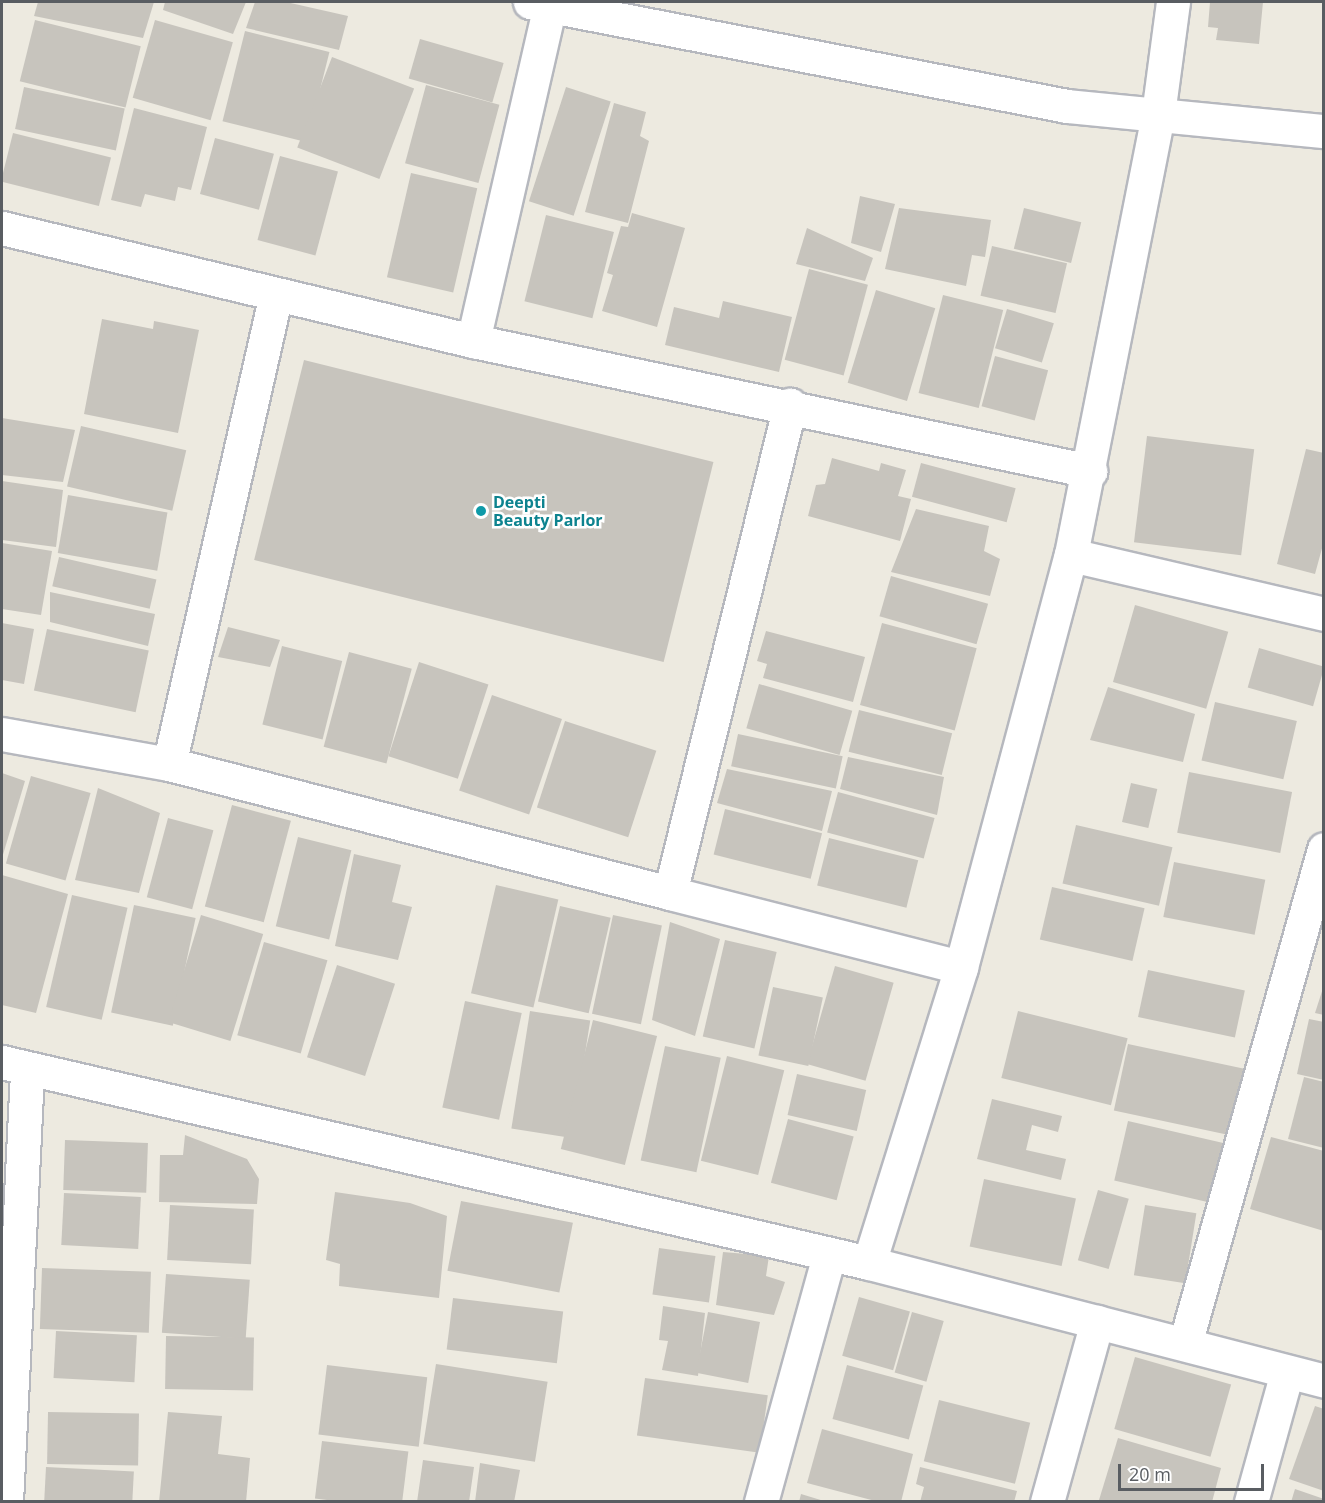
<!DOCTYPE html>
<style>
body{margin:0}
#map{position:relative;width:1325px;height:1503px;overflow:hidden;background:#edeae0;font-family:"Open Sans",sans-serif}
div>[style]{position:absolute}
.building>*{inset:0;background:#c7c4bd;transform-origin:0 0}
.roads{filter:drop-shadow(2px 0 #b6b8be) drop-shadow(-2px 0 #b6b8be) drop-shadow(0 2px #b6b8be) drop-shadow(0 -2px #b6b8be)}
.street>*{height:33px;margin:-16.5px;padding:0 16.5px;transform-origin:16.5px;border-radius:16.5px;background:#fff}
.secondary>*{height:33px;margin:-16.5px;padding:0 16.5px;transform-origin:16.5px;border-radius:16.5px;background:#fff}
.dots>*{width:16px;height:16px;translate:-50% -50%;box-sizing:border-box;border:3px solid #fff;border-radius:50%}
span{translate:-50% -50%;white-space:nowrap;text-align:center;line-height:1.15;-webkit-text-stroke:5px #fff;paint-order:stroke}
.culture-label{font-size:16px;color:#0d838f;font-weight:700}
.left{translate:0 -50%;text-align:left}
.frame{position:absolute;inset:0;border:3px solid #595d62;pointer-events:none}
.scale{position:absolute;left:1118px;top:1464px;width:146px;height:27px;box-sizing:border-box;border:3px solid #595d62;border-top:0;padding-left:8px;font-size:18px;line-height:21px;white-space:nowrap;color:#595d62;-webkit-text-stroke:4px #fff;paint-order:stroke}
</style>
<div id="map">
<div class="building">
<div style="clip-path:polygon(38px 2px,154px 2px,143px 38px,34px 16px)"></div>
<div style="clip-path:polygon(165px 2px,246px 2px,233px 34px,163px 10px)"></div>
<div style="clip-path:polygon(255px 2px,286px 2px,348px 16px,339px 50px,246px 28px)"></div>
<div style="clip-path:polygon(1210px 2px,1263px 2px,1259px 44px,1216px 40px,1218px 28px,1208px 27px)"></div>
<div style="left:35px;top:20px;width:109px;height:63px;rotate:14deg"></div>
<div style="left:155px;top:20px;width:81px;height:81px;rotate:16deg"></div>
<div style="left:245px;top:31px;width:87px;height:93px;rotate:14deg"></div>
<div style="left:420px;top:39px;width:87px;height:41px;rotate:16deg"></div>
<div style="left:332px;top:57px;width:88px;height:97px;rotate:21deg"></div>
<div style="left:426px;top:85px;width:76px;height:81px;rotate:15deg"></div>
<div style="left:24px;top:87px;width:103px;height:43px;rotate:12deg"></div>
<div style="left:566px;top:87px;width:47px;height:120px;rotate:18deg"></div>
<div style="clip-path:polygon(614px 103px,646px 112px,640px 136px,649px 141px,628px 223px,585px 212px)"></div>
<div style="clip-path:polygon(134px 108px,207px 127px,191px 190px,178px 187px,175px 201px,145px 194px,141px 207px,111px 200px)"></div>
<div style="left:13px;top:133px;width:101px;height:50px;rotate:14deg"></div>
<div style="left:215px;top:138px;width:61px;height:58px;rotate:15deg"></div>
<div style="left:280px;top:156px;width:60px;height:87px;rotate:15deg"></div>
<div style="left:411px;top:173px;width:68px;height:107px;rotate:13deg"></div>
<div style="clip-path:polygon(860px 196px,895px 204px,881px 252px,851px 243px)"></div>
<div style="clip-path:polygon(899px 208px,991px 220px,985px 257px,972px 255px,966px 286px,885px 269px)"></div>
<div style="left:1024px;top:208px;width:59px;height:42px;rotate:14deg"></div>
<div style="clip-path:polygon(632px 213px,685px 228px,657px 327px,602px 311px,613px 275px,607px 273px,621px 226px,628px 227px)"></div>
<div style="left:546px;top:215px;width:70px;height:89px;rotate:14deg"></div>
<div style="clip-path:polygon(807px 228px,873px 258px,865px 281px,796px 264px)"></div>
<div style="left:992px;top:246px;width:77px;height:51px;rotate:13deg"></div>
<div style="left:809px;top:269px;width:61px;height:94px;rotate:15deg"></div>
<div style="left:876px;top:290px;width:62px;height:97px;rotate:17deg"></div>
<div style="left:943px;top:295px;width:62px;height:101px;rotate:14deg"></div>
<div style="clip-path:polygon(723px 301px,792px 317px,779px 372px,665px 345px,674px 307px,719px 318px)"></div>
<div style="left:1007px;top:309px;width:49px;height:41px;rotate:17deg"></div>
<div style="clip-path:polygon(102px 319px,153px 329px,154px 321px,199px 330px,178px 433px,84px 414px)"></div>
<div style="left:995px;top:356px;width:55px;height:52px;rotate:15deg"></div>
<div style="left:304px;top:360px;width:422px;height:206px;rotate:14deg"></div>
<div style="clip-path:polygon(2px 418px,75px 430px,63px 482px,2px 475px)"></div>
<div style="left:81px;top:426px;width:108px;height:62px;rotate:13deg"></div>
<div style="left:1147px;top:436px;width:108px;height:107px;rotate:7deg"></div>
<div style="clip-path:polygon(1306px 449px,1324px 453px,1324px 541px,1315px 574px,1277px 564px)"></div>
<div style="clip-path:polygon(832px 458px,879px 471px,881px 463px,906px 470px,898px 496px,911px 499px,900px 541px,808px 516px,816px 485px,825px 484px)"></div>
<div style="left:921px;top:463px;width:98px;height:35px;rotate:15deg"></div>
<div style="clip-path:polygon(2px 481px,63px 490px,56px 547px,2px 540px)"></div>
<div style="left:68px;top:495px;width:101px;height:59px;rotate:10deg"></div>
<div style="clip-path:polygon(916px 509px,989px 526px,984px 551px,1000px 559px,990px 596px,891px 572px)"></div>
<div style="clip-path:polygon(2px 543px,52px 551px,41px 615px,2px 609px)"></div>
<div style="left:59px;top:557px;width:100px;height:30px;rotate:13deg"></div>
<div style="left:891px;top:576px;width:101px;height:42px;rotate:16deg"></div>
<div style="clip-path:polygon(50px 592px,155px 614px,148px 646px,50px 622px)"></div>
<div style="left:1135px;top:605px;width:97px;height:80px;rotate:16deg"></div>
<div style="clip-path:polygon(2px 623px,34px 629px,24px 684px,2px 680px)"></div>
<div style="left:882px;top:623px;width:98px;height:85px;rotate:15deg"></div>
<div style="clip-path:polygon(228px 627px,280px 640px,270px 667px,218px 657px)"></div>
<div style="left:47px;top:629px;width:104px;height:63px;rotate:12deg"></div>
<div style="clip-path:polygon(766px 631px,865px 657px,853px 702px,763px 678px,767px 664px,757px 661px)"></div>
<div style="left:282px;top:646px;width:62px;height:81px;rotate:14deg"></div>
<div style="left:1259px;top:648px;width:68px;height:41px;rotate:16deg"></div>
<div style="left:349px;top:652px;width:65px;height:98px;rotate:15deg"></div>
<div style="left:419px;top:662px;width:73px;height:99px;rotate:18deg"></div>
<div style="left:759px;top:684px;width:97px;height:46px;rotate:16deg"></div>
<div style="clip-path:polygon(1108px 687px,1195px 714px,1183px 762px,1090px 740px)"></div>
<div style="left:492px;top:695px;width:74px;height:101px;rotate:19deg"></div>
<div style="left:1215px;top:702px;width:84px;height:60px;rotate:13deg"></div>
<div style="left:859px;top:710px;width:96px;height:43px;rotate:14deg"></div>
<div style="left:565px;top:721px;width:96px;height:91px;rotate:18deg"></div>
<div style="left:738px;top:734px;width:107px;height:33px;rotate:12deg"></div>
<div style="clip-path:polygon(848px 757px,944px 777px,937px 815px,840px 789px)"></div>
<div style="clip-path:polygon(727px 769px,832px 791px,822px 831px,717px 803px)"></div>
<div style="left:1189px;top:772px;width:105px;height:62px;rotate:11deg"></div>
<div style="clip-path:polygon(2px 773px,25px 781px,2px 858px)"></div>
<div style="left:31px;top:776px;width:62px;height:91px;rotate:16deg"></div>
<div style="left:1131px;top:783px;width:27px;height:40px;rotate:13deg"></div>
<div style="clip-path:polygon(98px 788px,160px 813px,139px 893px,75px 880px)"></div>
<div style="left:838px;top:792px;width:100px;height:42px;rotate:15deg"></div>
<div style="left:232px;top:805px;width:61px;height:105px;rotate:15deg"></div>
<div style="left:725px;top:809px;width:100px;height:47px;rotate:14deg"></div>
<div style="left:168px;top:818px;width:47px;height:82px;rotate:15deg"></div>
<div style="left:1076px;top:825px;width:99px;height:60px;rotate:13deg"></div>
<div style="left:298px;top:837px;width:55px;height:92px;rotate:14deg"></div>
<div style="left:829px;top:838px;width:92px;height:49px;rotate:14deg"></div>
<div style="clip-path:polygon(354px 854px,401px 865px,392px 902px,412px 907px,398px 960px,335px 946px)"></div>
<div style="left:1174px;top:862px;width:93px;height:56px;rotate:11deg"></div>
<div style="clip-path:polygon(2px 875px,68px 894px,36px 1013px,2px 1005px)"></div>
<div style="left:496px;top:885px;width:64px;height:111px;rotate:13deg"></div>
<div style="left:1052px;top:887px;width:95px;height:54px;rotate:13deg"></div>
<div style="left:72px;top:895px;width:57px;height:115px;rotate:13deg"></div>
<div style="left:134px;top:905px;width:63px;height:110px;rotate:12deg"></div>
<div style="left:560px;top:906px;width:52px;height:98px;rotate:13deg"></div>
<div style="left:201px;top:915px;width:65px;height:112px;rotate:17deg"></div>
<div style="left:613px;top:915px;width:50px;height:101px;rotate:12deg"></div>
<div style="clip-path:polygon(670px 922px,720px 939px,695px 1036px,652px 1020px)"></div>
<div style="left:725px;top:940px;width:53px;height:99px;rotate:13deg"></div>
<div style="left:264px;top:942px;width:66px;height:97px;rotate:16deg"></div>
<div style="left:337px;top:965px;width:61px;height:97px;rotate:18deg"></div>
<div style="left:835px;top:966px;width:61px;height:102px;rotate:16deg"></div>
<div style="left:1148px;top:970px;width:99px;height:48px;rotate:12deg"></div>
<div style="clip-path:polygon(1324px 985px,1324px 1015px,1315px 1013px)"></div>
<div style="left:773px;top:987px;width:51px;height:70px;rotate:12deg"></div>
<div style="left:465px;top:1001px;width:58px;height:109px;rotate:12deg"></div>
<div style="left:530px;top:1011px;width:61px;height:119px;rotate:9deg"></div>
<div style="left:1018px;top:1011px;width:113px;height:69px;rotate:14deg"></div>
<div style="clip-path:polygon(1309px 1019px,1324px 1022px,1324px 1080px,1297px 1074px)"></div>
<div style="left:593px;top:1020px;width:66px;height:133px;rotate:14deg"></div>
<div style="left:1128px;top:1044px;width:120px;height:68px;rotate:12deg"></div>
<div style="left:665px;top:1046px;width:57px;height:117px;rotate:12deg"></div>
<div style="left:727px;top:1056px;width:59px;height:108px;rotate:14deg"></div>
<div style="left:797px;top:1074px;width:71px;height:42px;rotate:13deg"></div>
<div style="clip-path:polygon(1304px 1077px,1324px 1082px,1324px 1148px,1288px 1139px)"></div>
<div style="clip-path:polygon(992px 1099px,1062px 1116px,1058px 1132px,1032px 1125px,1026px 1150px,1066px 1159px,1061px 1180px,977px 1159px)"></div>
<div style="left:788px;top:1119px;width:68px;height:66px;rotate:15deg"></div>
<div style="left:1128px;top:1121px;width:100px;height:61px;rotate:13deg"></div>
<div style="clip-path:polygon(185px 1135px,247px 1159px,259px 1179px,257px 1204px,159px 1202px,160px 1155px,183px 1155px)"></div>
<div style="clip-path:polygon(1271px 1137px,1324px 1151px,1324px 1231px,1250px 1209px)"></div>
<div style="left:65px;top:1140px;width:83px;height:50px;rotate:2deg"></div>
<div style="left:984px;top:1179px;width:94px;height:69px;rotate:12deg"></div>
<div style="left:1098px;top:1190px;width:32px;height:73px;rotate:16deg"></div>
<div style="clip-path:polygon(335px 1192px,410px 1203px,447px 1216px,439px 1298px,339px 1286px,340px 1264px,326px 1260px)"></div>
<div style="left:64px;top:1193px;width:77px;height:52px;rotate:3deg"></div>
<div style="left:461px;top:1201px;width:114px;height:71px;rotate:11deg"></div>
<div style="left:170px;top:1205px;width:84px;height:55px;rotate:3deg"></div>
<div style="left:1145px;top:1205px;width:52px;height:71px;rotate:9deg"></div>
<div style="left:659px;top:1248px;width:57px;height:47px;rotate:8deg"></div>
<div style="clip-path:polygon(723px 1252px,769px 1256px,766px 1276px,785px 1282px,774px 1315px,716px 1305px)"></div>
<div style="left:42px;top:1268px;width:109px;height:61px;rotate:2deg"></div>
<div style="left:166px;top:1274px;width:84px;height:59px;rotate:4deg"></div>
<div style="left:859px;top:1297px;width:53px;height:61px;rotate:16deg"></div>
<div style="left:453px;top:1298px;width:111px;height:52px;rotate:7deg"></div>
<div style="clip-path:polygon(663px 1306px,705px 1313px,698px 1376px,662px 1370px,668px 1341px,659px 1340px)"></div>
<div style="left:708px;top:1312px;width:53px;height:62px;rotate:11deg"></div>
<div style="left:912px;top:1312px;width:33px;height:63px;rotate:16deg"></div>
<div style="left:56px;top:1331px;width:81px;height:47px;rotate:3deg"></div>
<div style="left:166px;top:1336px;width:88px;height:53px;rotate:1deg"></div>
<div style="left:1135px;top:1357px;width:100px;height:75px;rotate:16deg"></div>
<div style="left:436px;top:1364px;width:113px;height:81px;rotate:9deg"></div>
<div style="left:327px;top:1365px;width:101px;height:70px;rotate:7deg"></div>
<div style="left:847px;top:1365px;width:79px;height:56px;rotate:15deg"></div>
<div style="left:645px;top:1378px;width:124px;height:58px;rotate:8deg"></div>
<div style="left:939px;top:1400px;width:94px;height:63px;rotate:14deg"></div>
<div style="clip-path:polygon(1315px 1406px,1324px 1409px,1324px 1491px,1289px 1479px)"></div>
<div style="left:48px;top:1412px;width:91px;height:52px;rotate:1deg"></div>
<div style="clip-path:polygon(168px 1412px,222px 1416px,218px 1454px,250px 1458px,246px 1502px,159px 1502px)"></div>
<div style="clip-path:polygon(822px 1429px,913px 1454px,901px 1502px,879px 1502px,807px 1483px)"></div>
<div style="clip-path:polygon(1118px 1438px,1221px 1468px,1212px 1502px,1099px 1500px)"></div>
<div style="left:322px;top:1441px;width:87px;height:58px;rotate:7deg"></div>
<div style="clip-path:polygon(423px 1460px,474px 1467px,469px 1502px,417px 1502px)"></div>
<div style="clip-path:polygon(480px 1463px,520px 1470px,514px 1502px,475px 1502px)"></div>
<div style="left:46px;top:1467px;width:88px;height:35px;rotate:3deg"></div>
<div style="clip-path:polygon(920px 1467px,1017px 1491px,1014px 1502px,920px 1502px,924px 1487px,916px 1484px)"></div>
<div style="clip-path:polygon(1295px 1489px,1324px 1499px,1324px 1502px,1291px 1502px)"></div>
<div style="clip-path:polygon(801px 1494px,824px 1501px,823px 1502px,799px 1502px)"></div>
</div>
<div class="roads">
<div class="street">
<div style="left:1173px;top:2px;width:114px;rotate:97.6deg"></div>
<div style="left:1158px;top:115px;width:449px;rotate:101.2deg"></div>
<div style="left:1071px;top:555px;width:260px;rotate:13.1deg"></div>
<div style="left:2px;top:228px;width:484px;rotate:13.5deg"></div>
<div style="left:473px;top:341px;width:631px;rotate:11.9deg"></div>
<div style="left:276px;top:294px;width:482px;rotate:102.8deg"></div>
<div style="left:169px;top:764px;width:517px;rotate:14.44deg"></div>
<div style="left:670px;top:893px;width:503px;rotate:-76.18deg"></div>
<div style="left:473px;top:341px;width:345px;rotate:-77.1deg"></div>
<div style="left:2px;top:734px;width:170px;rotate:10.2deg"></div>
<div style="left:670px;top:893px;width:300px;rotate:14.3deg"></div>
<div style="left:2px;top:1062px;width:890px;rotate:13.05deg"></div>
<div style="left:869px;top:1263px;width:470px;rotate:14.5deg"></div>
<div style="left:869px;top:1263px;width:310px;rotate:-72.7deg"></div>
<div style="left:961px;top:967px;width:426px;rotate:-75.1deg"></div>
<div style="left:1185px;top:1344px;width:514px;rotate:-74.31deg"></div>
<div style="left:6px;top:1502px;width:434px;rotate:-87.2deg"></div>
<div style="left:761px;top:1502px;width:256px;rotate:-74.6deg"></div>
<div style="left:1047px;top:1502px;width:187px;rotate:-74.5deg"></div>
<div style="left:1251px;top:1502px;width:135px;rotate:-74.5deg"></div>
</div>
<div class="secondary">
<div style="left:530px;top:2px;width:547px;rotate:10.96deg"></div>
<div style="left:1067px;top:106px;width:258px;rotate:5.6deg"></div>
</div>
</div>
<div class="dots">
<div style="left:481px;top:511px;background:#0f9aa8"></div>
</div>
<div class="culture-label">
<span class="left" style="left:493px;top:511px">Deepti<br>Beauty Parlor</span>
</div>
<div class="frame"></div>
<div class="scale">20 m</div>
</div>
